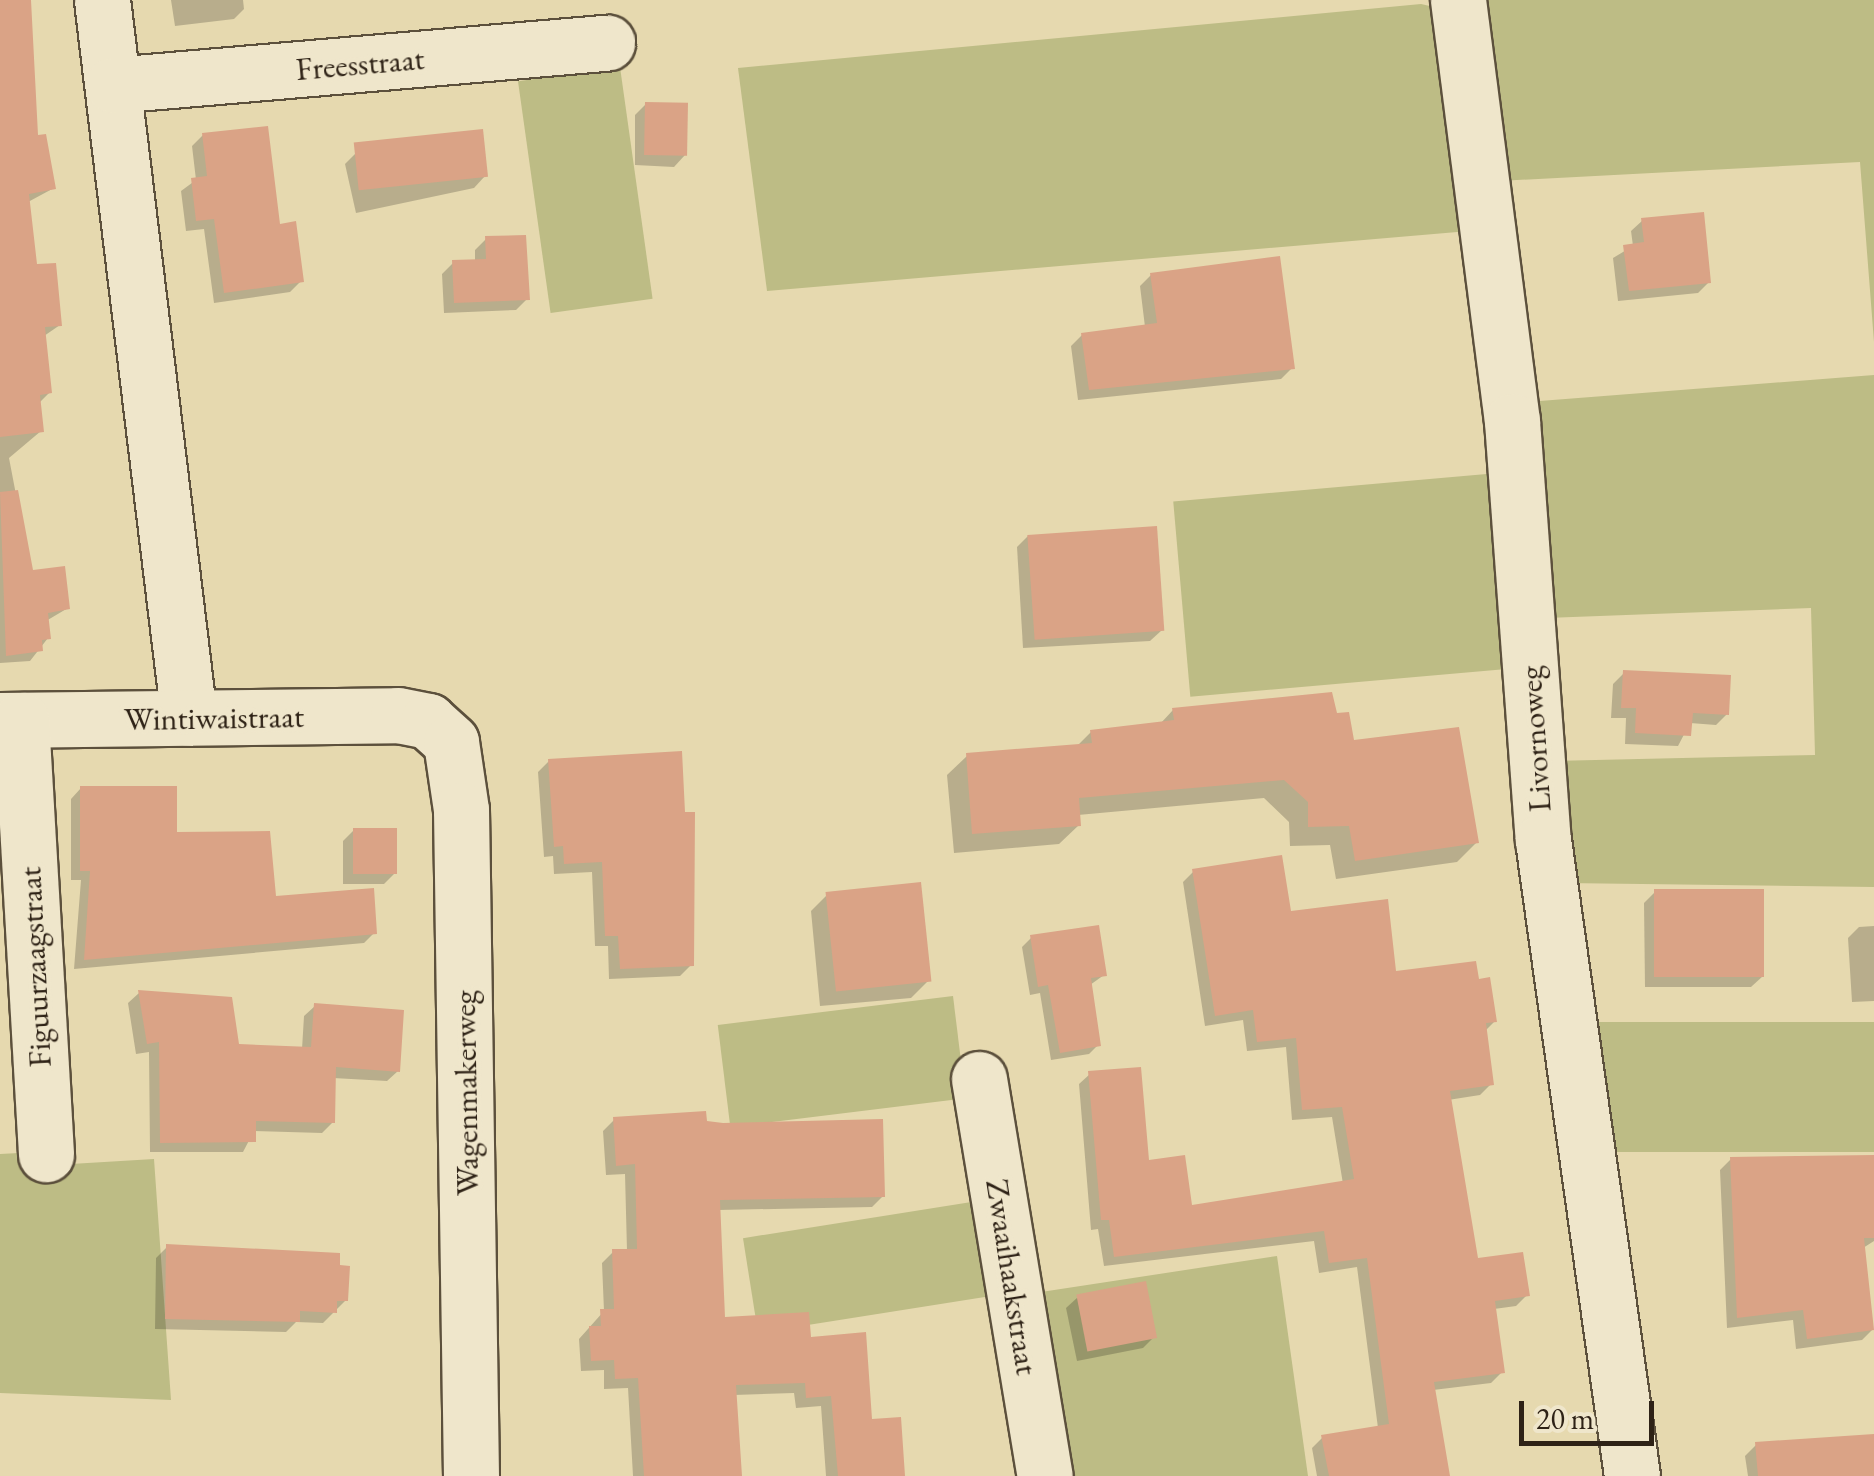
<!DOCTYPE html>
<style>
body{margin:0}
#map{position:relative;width:1874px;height:1476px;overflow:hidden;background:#e6d9af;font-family:"EB Garamond",serif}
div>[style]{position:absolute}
.green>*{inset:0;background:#bdbc85;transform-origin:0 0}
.shadow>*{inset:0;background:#0003}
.building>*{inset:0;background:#daa386;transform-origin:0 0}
.roads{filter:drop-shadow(2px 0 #5c503c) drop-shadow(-2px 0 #5c503c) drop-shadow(0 2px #5c503c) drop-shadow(0 -2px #5c503c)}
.minor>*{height:55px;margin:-27.5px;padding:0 27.5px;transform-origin:27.5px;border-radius:27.5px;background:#efe6cb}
span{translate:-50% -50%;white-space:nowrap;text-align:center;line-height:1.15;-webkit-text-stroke:9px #efe6cb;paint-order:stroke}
.street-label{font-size:32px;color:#2e2216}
.scale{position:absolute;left:1519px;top:1401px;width:135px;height:45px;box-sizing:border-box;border:5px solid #2e2216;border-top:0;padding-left:12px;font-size:30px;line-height:35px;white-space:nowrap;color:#2e2216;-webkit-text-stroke:8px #efe6cb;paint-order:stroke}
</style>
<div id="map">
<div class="green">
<div style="clip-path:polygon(1474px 0,1874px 0,1874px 342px,1860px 162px,1499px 181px)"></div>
<div style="clip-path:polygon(1421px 4px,1434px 7px,1469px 231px,767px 291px,738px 68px)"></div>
<div style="left:620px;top:67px;width:234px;height:103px;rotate:82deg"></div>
<div style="clip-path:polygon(1874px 375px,1874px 887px,1563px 883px,1552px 761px,1815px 755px,1811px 608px,1546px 618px,1527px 402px)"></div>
<div style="left:1498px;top:473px;width:196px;height:326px;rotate:85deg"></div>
<div style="left:953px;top:996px;width:103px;height:237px;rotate:83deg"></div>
<div style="left:1874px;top:1022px;width:130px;height:291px;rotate:90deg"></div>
<div style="clip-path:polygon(19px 1153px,21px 1167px,154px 1159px,171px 1400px,0 1393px,0 1154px)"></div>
<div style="left:984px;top:1200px;width:96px;height:244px;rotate:81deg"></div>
<div style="clip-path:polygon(1277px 1256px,1308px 1476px,1059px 1476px,1028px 1294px)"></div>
</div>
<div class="shadow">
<div style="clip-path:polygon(171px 0,243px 0,244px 9px,234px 19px,175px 26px)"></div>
<div style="clip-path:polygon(0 29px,54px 188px,28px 202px,34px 267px,60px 325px,44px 336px,50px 392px,39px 403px,41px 431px,9px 458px,31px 573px,68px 608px,46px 621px,48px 638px,30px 661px,0 663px)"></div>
<div style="clip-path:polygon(646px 104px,685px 155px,674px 167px,635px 165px,635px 115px)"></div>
<div style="clip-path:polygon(203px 135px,278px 226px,301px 281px,290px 292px,214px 303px,204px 229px,186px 231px,181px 191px,196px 180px,192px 146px)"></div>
<div style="clip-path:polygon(356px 153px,485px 176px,474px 188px,356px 213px,345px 164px)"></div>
<div style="clip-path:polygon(1643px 220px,1709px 282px,1698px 293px,1618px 301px,1613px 258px,1633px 246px,1631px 231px)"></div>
<div style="clip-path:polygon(486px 239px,527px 299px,516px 310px,444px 313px,442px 274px,453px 263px,475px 262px,475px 250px)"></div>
<div style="clip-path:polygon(1151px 275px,1292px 368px,1281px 379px,1078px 400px,1071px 346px,1082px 335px,1145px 327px,1140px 286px)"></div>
<div style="clip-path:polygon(1028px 536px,1162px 630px,1150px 641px,1023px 648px,1017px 547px)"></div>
<div style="clip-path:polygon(1624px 673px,1727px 714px,1716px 725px,1690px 723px,1678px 746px,1625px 744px,1626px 718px,1611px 718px,1613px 684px)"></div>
<div style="clip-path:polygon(1173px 710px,1335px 715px,1352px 743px,1476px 843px,1457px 862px,1336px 879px,1330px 845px,1290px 846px,1289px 822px,1264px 798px,1078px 815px,1079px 825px,1059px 844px,954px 853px,947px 775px,967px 756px,1076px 747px,1091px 732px,1160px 724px)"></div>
<div style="clip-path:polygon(549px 761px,691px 965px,680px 976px,609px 979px,608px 946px,595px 946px,592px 872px,554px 874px,553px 856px,544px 857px,538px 772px)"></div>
<div style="clip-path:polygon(81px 788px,174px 835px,273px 898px,374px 933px,364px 943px,74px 969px,81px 880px,71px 880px,71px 799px)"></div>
<div style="clip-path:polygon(354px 830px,395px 873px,384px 884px,343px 884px,343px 841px)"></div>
<div style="clip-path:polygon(1194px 871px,1289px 913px,1394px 974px,1477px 981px,1494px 1022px,1484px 1032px,1491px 1084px,1480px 1095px,1448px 1100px,1476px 1261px,1527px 1295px,1516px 1306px,1494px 1309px,1502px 1372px,1491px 1383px,1433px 1390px,1447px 1476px,1317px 1476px,1312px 1448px,1323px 1437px,1378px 1428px,1357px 1267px,1319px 1273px,1314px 1241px,1104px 1266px,1098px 1229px,1091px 1230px,1079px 1084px,1090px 1074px,1147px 1163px,1190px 1208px,1343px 1184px,1332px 1117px,1292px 1120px,1286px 1047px,1247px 1051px,1243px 1020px,1205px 1026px,1183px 882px)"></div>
<div style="clip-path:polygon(1655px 892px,1763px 976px,1751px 987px,1645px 987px,1644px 903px)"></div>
<div style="clip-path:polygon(828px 894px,928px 981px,911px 998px,820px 1006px,811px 911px)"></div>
<div style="clip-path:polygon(1874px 926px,1874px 1001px,1852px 1002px,1848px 938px,1859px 927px)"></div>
<div style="clip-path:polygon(1031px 938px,1104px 975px,1090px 985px,1098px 1045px,1089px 1054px,1051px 1060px,1040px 993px,1030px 995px,1022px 947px)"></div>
<div style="clip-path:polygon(139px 993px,237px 1046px,302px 1049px,304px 1016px,315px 1006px,398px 1071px,387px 1081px,333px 1078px,333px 1122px,322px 1133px,254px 1131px,243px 1152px,150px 1152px,149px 1052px,136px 1054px,128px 1003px)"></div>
<div style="clip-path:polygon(614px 1120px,704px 1123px,883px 1196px,872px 1207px,718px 1210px,723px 1320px,809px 1340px,903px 1476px,826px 1476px,821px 1406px,796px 1408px,794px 1393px,734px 1395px,739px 1476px,633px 1476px,628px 1388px,604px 1389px,604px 1370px,581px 1371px,579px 1339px,604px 1311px,602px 1263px,613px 1252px,627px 1251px,625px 1174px,606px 1175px,603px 1131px)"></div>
<div style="clip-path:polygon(1874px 1158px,1874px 1241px,1863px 1248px,1873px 1329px,1862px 1340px,1796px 1349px,1793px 1320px,1727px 1328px,1720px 1170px,1731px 1159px)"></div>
<div style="clip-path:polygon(167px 1247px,346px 1300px,323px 1323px,296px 1322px,286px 1332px,155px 1329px,156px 1258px)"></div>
<div style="clip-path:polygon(1078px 1297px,1154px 1337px,1143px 1348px,1077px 1361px,1066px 1308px)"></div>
<div style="clip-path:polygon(1874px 1437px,1874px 1476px,1748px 1476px,1745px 1456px,1756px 1445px)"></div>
</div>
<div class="building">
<div style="clip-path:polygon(0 0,31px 0,38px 135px,46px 134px,56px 189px,29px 194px,37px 264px,56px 263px,62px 326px,45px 327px,52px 393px,40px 395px,44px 432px,0 437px)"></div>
<div style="left:645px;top:102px;width:43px;height:53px;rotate:1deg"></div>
<div style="clip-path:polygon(268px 126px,280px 224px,296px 221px,304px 282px,224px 293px,214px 219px,196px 221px,191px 178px,207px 176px,202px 133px)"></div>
<div style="left:483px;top:129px;width:48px;height:130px;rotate:84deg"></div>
<div style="clip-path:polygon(1704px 212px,1711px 283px,1629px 291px,1623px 245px,1644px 242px,1641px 218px)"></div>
<div style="clip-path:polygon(526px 235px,530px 300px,454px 303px,452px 260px,486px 259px,485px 236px)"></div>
<div style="clip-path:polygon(1280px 256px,1295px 369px,1089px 390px,1081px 333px,1157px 323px,1150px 273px)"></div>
<div style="clip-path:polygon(18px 490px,33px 570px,65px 566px,70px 609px,48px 613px,51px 639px,42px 640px,43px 651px,6px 656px,0 492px)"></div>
<div style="left:1157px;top:526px;width:105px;height:130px;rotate:86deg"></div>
<div style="clip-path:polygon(1623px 670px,1731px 675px,1729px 715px,1693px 713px,1691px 736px,1635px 733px,1636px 708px,1621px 708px)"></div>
<div style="clip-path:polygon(1332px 692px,1337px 713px,1349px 712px,1354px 740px,1459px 727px,1479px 843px,1355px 861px,1349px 826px,1308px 827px,1308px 802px,1284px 780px,1079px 798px,1081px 826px,972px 834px,966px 753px,1092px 743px,1090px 730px,1174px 720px,1172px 708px)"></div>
<div style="clip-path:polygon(682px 751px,685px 812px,695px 812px,694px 966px,620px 969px,618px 936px,605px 936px,602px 862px,564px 864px,563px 846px,554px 847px,548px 759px)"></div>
<div style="clip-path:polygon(80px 786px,177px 786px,177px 832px,270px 831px,276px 896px,374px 888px,377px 934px,84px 960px,90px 871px,80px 871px)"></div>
<div style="left:353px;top:828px;width:44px;height:46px"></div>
<div style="clip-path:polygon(1282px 855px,1291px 911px,1388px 899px,1396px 971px,1476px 961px,1479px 979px,1490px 977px,1497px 1022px,1486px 1023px,1494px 1085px,1450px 1091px,1478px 1258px,1523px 1252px,1530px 1296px,1495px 1301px,1505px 1373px,1434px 1382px,1450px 1476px,1329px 1476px,1321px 1435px,1389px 1424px,1367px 1258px,1329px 1263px,1324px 1231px,1114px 1257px,1109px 1220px,1101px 1220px,1088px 1071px,1141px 1067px,1149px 1160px,1185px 1155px,1192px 1205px,1354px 1179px,1342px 1107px,1302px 1110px,1296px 1038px,1257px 1042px,1253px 1010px,1215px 1016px,1192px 869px)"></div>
<div style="left:921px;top:882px;width:100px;height:96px;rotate:84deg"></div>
<div style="left:1654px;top:889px;width:110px;height:88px"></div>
<div style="clip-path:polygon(1099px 925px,1107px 976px,1091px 978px,1101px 1046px,1060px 1053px,1048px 985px,1038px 987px,1030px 935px)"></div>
<div style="clip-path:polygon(138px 990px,232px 997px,239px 1044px,311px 1047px,314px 1003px,404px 1010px,400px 1072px,336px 1067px,335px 1123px,256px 1121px,256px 1142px,160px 1143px,159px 1042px,147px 1044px)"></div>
<div style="clip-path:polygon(706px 1111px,707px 1121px,723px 1123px,883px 1119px,885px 1197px,720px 1200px,725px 1317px,809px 1312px,811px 1337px,866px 1332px,872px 1419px,901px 1417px,905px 1476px,838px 1476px,831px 1396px,806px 1398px,805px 1383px,736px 1385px,742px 1476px,644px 1476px,638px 1378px,615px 1379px,614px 1360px,591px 1361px,589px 1326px,601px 1326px,600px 1309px,614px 1309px,612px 1249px,637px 1249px,635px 1164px,616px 1166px,613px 1117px)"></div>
<div style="clip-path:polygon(1874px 1155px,1874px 1238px,1864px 1238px,1874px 1330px,1807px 1339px,1803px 1310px,1737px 1318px,1730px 1157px)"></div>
<div style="clip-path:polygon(166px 1244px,340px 1253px,340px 1265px,350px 1266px,348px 1301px,337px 1301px,337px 1313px,300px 1311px,300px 1322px,165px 1319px)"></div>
<div style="left:1146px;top:1281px;width:58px;height:71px;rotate:79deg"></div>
<div style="clip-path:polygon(1874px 1434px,1874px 1476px,1758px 1476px,1755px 1442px)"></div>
</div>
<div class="roads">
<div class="minor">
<div style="left:102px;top:0;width:723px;rotate:83.09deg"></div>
<div style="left:1458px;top:0;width:424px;rotate:82.7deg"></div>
<div style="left:1512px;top:421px;width:420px;rotate:85.8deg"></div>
<div style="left:1543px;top:840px;width:642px;rotate:82.03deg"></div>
<div style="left:113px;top:85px;width:496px;rotate:-4.9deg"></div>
<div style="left:0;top:720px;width:398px;rotate:-0.7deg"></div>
<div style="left:398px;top:715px;width:31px;rotate:11deg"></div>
<div style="left:428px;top:721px;width:31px;rotate:42deg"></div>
<div style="left:451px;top:742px;width:69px;rotate:81.6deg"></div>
<div style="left:461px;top:810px;width:666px;rotate:89.14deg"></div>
<div style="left:21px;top:720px;width:435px;rotate:86.7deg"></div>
<div style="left:979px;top:1079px;width:402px;rotate:80.6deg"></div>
</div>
</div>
<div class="street-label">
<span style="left:360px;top:64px;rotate:-5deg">Freesstraat</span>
<span style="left:214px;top:718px;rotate:-1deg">Wintiwaistraat</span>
<span style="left:1535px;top:739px;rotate:-94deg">Livornoweg</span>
<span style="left:35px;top:967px;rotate:-93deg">Figuurzaagstraat</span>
<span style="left:466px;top:1093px;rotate:-91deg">Wagenmakerweg</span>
<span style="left:1012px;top:1277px;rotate:81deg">Zwaaihaakstraat</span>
</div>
<div class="scale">20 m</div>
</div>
